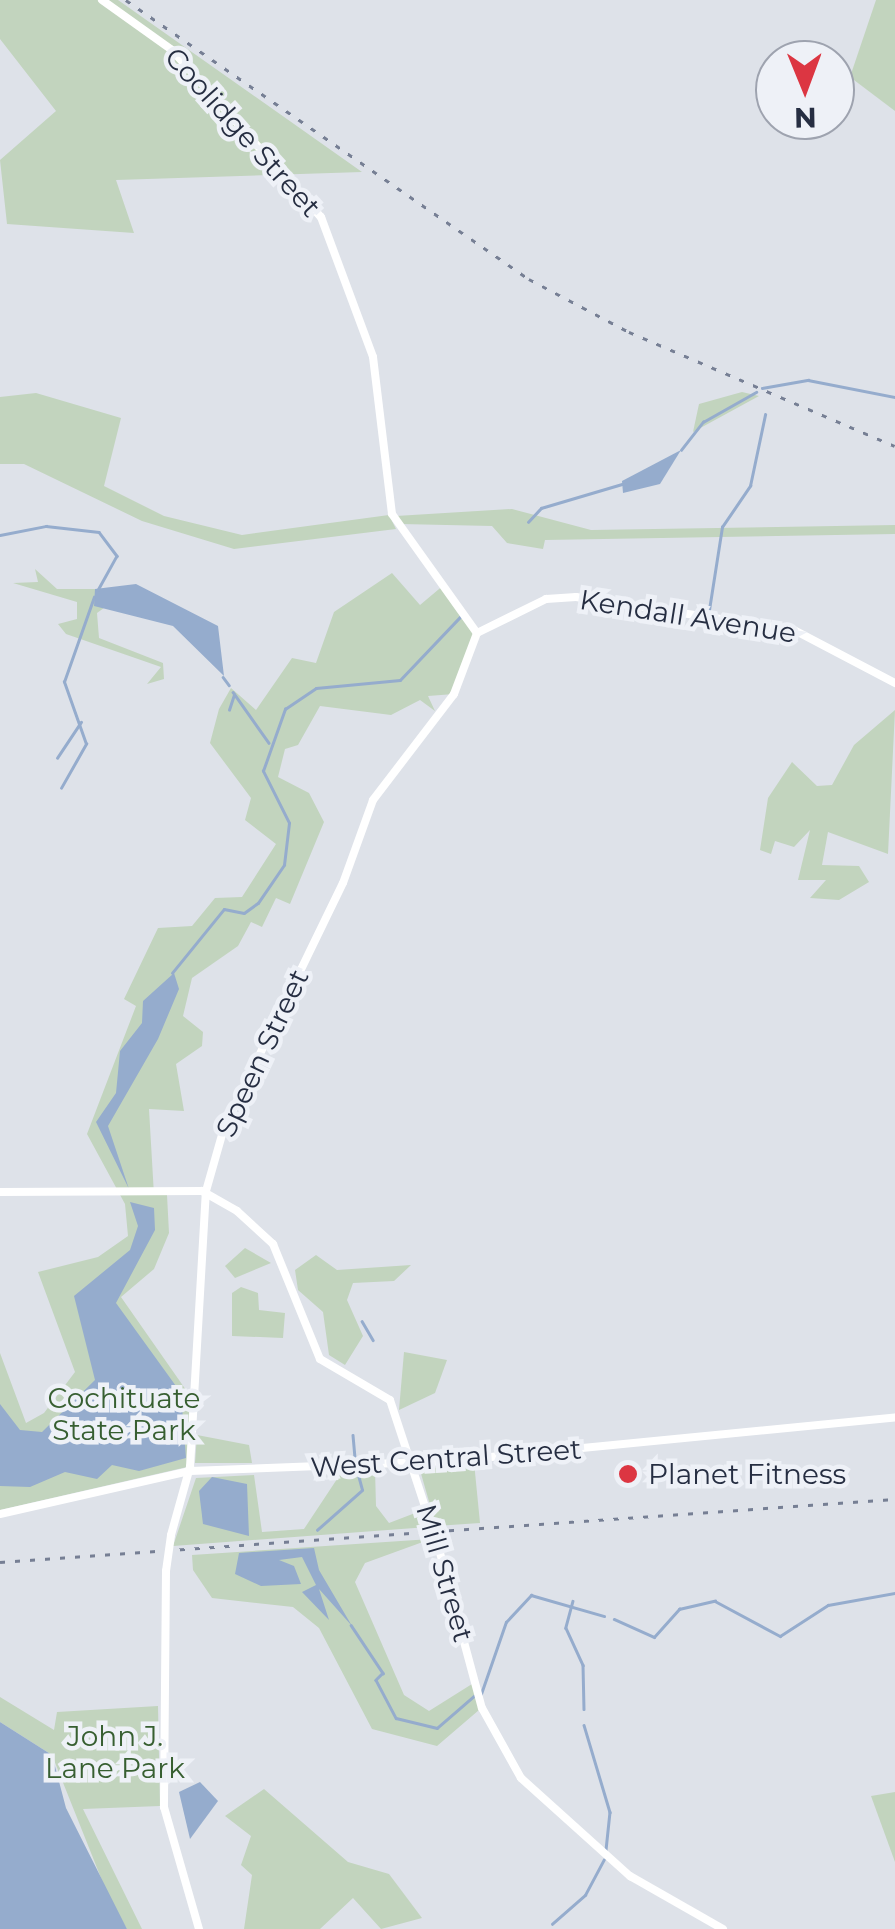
<!DOCTYPE html>
<style>
body{margin:0}
#map{position:relative;width:895px;height:1929px;overflow:hidden;background:#dee2e9;font-family:Montserrat,sans-serif}
div>[style]{position:absolute}
.green>*{inset:0;background:#c2d4be}
.water>*{inset:0;background:#95accd}
.stream>*{height:2.5px;margin:-1.25px;padding:0 1.25px;transform-origin:1.25px;border-radius:1.25px;background:#95accd}
.secondary>*{height:8px;margin:-4px;padding:0 4px;transform-origin:4px;border-radius:4px;background:#fff}
.rail>*{height:2.5px;margin-top:-1.25px;transform-origin:0;background:repeating-linear-gradient(90deg,#767f94 0 5px,transparent 0 15px)}
.secondary-bridge>*{height:8px;margin:-4px;padding:0 4px;transform-origin:4px;border-radius:4px;background:#fff}
.dots>*{width:28px;height:28px;translate:-50% -50%;box-sizing:border-box;border:5px solid #eef1f7;border-radius:50%}
span{translate:-50% -50%;white-space:nowrap;text-align:center;line-height:1.15;-webkit-text-stroke:9px #eef1f7;paint-order:stroke}
.street-label{font-size:28px;color:#262e42}
.park-label{font-size:28px;color:#375f31}
.poi-label{font-size:28px;color:#262e42}
.left{translate:0 -50%;text-align:left}
.north{position:absolute;left:755px;top:40px;width:100px;height:100px;box-sizing:border-box;background:#eef1f7;border:2px solid #9ea3af;border-radius:50%;rotate:179deg;font-size:28px;font-weight:700;line-height:40px;text-align:center;color:#262e42}
.north::after{content:'';display:block;margin:auto;width:35px;height:45px;background:#dc3642;clip-path:polygon(50% 0,100% 100%,50% 72%,0 100%)}
</style>
<div id="map">
<div class="green">
<div style="clip-path:polygon(0 0,118px 0,362px 172px,116px 180px,134px 233px,7px 224px,0 160px,56px 111px,0 39px)"></div>
<div style="clip-path:polygon(876px 0,895px 0,895px 111px,850px 77px)"></div>
<div style="clip-path:polygon(742px 392px,759px 396px,693px 432px,699px 404px)"></div>
<div style="clip-path:polygon(36px 393px,121px 418px,104px 486px,164px 516px,242px 535px,389px 515px,396px 529px,234px 549px,142px 521px,24px 464px,0 464px,0 397px)"></div>
<div style="clip-path:polygon(512px 509px,591px 530px,895px 525px,895px 534px,545px 540px,543px 549px,507px 543px,492px 526px,401px 524px,396px 516px)"></div>
<div style="clip-path:polygon(35px 569px,57px 589px,95px 589px,96px 606px,108px 605px,97px 613px,99px 638px,163px 663px,164px 679px,147px 684px,161px 667px,66px 634px,58px 624px,77px 619px,77px 602px,13px 583px,38px 582px)"></div>
<div style="clip-path:polygon(392px 573px,420px 605px,445px 584px,477px 633px,454px 694px,428px 696px,435px 711px,420px 700px,391px 715px,320px 706px,298px 745px,285px 749px,278px 777px,309px 793px,324px 822px,290px 904px,276px 898px,262px 927px,251px 922px,238px 946px,192px 978px,183px 1016px,203px 1032px,202px 1046px,176px 1064px,184px 1111px,149px 1109px,154px 1195px,167px 1195px,169px 1233px,154px 1269px,121px 1297px,193px 1400px,187px 1467px,0 1510px,0 1353px,26px 1423px,44px 1413px,75px 1372px,38px 1272px,98px 1257px,128px 1236px,125px 1204px,87px 1134px,136px 1006px,124px 999px,158px 928px,192px 926px,215px 898px,242px 897px,276px 844px,245px 820px,251px 798px,210px 743px,219px 709px,231px 688px,256px 710px,292px 658px,316px 663px,334px 612px)"></div>
<div style="clip-path:polygon(895px 710px,888px 854px,828px 832px,822px 865px,859px 866px,869px 882px,839px 900px,810px 898px,826px 880px,798px 880px,810px 830px,794px 847px,775px 841px,771px 854px,760px 850px,768px 798px,792px 762px,817px 786px,832px 785px,854px 745px)"></div>
<div style="clip-path:polygon(245px 1248px,271px 1263px,235px 1278px,225px 1266px)"></div>
<div style="clip-path:polygon(316px 1255px,337px 1270px,411px 1265px,394px 1281px,353px 1283px,347px 1300px,363px 1336px,345px 1365px,329px 1355px,323px 1312px,298px 1290px,295px 1270px)"></div>
<div style="clip-path:polygon(241px 1287px,258px 1293px,259px 1310px,285px 1313px,283px 1338px,232px 1336px,232px 1293px)"></div>
<div style="clip-path:polygon(404px 1352px,447px 1360px,435px 1393px,399px 1410px)"></div>
<div style="clip-path:polygon(197px 1435px,249px 1445px,252px 1463px,195px 1463px)"></div>
<div style="clip-path:polygon(474px 1462px,480px 1523px,436px 1526px,420px 1470px)"></div>
<div style="clip-path:polygon(375px 1469px,376px 1506px,389px 1523px,423px 1510px,428px 1527px,173px 1546px,196px 1478px,254px 1475px,262px 1532px,304px 1529px,343px 1470px)"></div>
<div style="clip-path:polygon(431px 1539px,365px 1563px,355px 1582px,404px 1695px,429px 1711px,472px 1684px,479px 1710px,437px 1746px,372px 1729px,319px 1628px,293px 1607px,212px 1598px,193px 1570px,192px 1555px)"></div>
<div style="clip-path:polygon(0 1697px,54px 1730px,57px 1712px,158px 1706px,160px 1806px,83px 1809px,142px 1929px,127px 1929px,111px 1903px,52px 1755px,0 1722px)"></div>
<div style="clip-path:polygon(264px 1789px,348px 1862px,389px 1874px,422px 1918px,381px 1929px,353px 1898px,320px 1929px,244px 1929px,252px 1875px,241px 1865px,251px 1836px,225px 1816px)"></div>
<div style="clip-path:polygon(895px 1792px,895px 1862px,871px 1796px)"></div>
</div>
<div class="water">
<div style="clip-path:polygon(681px 450px,660px 484px,623px 493px,622px 481px)"></div>
<div style="clip-path:polygon(136px 584px,218px 626px,224px 676px,173px 626px,94px 606px,95px 589px)"></div>
<div style="clip-path:polygon(174px 973px,179px 989px,158px 1039px,108px 1126px,129px 1189px,96px 1122px,116px 1093px,120px 1051px,142px 1023px,143px 1001px)"></div>
<div style="clip-path:polygon(130px 1202px,154px 1208px,155px 1230px,116px 1303px,181px 1393px,186px 1458px,139px 1471px,112px 1465px,97px 1479px,65px 1472px,30px 1487px,0 1486px,0 1404px,20px 1430px,42px 1432px,95px 1380px,74px 1296px,130px 1250px,138px 1226px)"></div>
<div style="clip-path:polygon(212px 1477px,247px 1484px,249px 1536px,203px 1524px,199px 1491px)"></div>
<div style="clip-path:polygon(314px 1548px,319px 1570px,352px 1626px,319px 1589px,329px 1620px,302px 1592px,316px 1585px,302px 1557px,279px 1560px,294px 1566px,301px 1584px,261px 1586px,235px 1574px,239px 1553px)"></div>
<div style="clip-path:polygon(0 1722px,52px 1755px,66px 1808px,127px 1929px,0 1929px)"></div>
<div style="clip-path:polygon(200px 1782px,218px 1801px,190px 1839px,179px 1792px)"></div>
</div>
<div class="stream">
<div style="left:762px;top:388px;width:47px;rotate:-9.9deg"></div>
<div style="left:808px;top:380px;width:89px;rotate:11.1deg"></div>
<div style="left:681px;top:450px;width:36px;rotate:-52deg"></div>
<div style="left:703px;top:422px;width:61px;rotate:-29.5deg"></div>
<div style="left:528px;top:522px;width:19px;rotate:-47deg"></div>
<div style="left:541px;top:508px;width:84px;rotate:-16.5deg"></div>
<div style="left:0;top:535px;width:47px;rotate:-11.1deg"></div>
<div style="left:46px;top:526px;width:53px;rotate:6.5deg"></div>
<div style="left:99px;top:532px;width:30px;rotate:53deg"></div>
<div style="left:117px;top:556px;width:39px;rotate:119deg"></div>
<div style="left:709px;top:610px;width:84px;rotate:-81.1deg"></div>
<div style="left:722px;top:527px;width:50px;rotate:-55.7deg"></div>
<div style="left:750px;top:486px;width:73px;rotate:-78.1deg"></div>
<div style="left:223px;top:677px;width:10px;rotate:53deg"></div>
<div style="left:233px;top:692px;width:62px;rotate:54.8deg"></div>
<div style="left:229px;top:710px;width:16px;rotate:-72deg"></div>
<div style="left:57px;top:758px;width:43px;rotate:-56.3deg"></div>
<div style="left:61px;top:788px;width:51px;rotate:-60.4deg"></div>
<div style="left:86px;top:744px;width:66px;rotate:-109.5deg"></div>
<div style="left:64px;top:682px;width:90px;rotate:-70.6deg"></div>
<div style="left:172px;top:973px;width:82px;rotate:-50.9deg"></div>
<div style="left:224px;top:909px;width:20px;rotate:11deg"></div>
<div style="left:244px;top:913px;width:17px;rotate:-36deg"></div>
<div style="left:258px;top:903px;width:46px;rotate:-55.6deg"></div>
<div style="left:284px;top:865px;width:42px;rotate:-83.2deg"></div>
<div style="left:289px;top:823px;width:58px;rotate:-116.6deg"></div>
<div style="left:263px;top:771px;width:66px;rotate:-70.5deg"></div>
<div style="left:285px;top:709px;width:37px;rotate:-34deg"></div>
<div style="left:316px;top:688px;width:84px;rotate:-5.4deg"></div>
<div style="left:400px;top:680px;width:90px;rotate:-46.4deg"></div>
<div style="left:362px;top:1321px;width:22px;rotate:60deg"></div>
<div style="left:353px;top:1435px;width:21px;rotate:85deg"></div>
<div style="left:317px;top:1530px;width:60px;rotate:-41.6deg"></div>
<div style="left:362px;top:1490px;width:20px;rotate:-105deg"></div>
<div style="left:573px;top:1601px;width:28px;rotate:105deg"></div>
<div style="left:566px;top:1628px;width:41px;rotate:65.3deg"></div>
<div style="left:583px;top:1665px;width:44px;rotate:88.7deg"></div>
<div style="left:614px;top:1619px;width:44px;rotate:24.2deg"></div>
<div style="left:654px;top:1637px;width:38px;rotate:-48deg"></div>
<div style="left:679px;top:1609px;width:37px;rotate:-13deg"></div>
<div style="left:715px;top:1601px;width:74px;rotate:28.3deg"></div>
<div style="left:780px;top:1636px;width:57px;rotate:-32.9deg"></div>
<div style="left:828px;top:1605px;width:68px;rotate:-10.2deg"></div>
<div style="left:351px;top:1625px;width:58px;rotate:56.3deg"></div>
<div style="left:383px;top:1673px;width:10px;rotate:135deg"></div>
<div style="left:376px;top:1680px;width:43px;rotate:62.2deg"></div>
<div style="left:396px;top:1718px;width:42px;rotate:13.7deg"></div>
<div style="left:437px;top:1728px;width:50px;rotate:-41deg"></div>
<div style="left:481px;top:1694px;width:76px;rotate:-70.9deg"></div>
<div style="left:506px;top:1622px;width:37px;rotate:-47deg"></div>
<div style="left:531px;top:1595px;width:76px;rotate:16deg"></div>
<div style="left:584px;top:1725px;width:91px;rotate:73.4deg"></div>
<div style="left:610px;top:1812px;width:38px;rotate:96deg"></div>
<div style="left:552px;top:1924px;width:44px;rotate:-41.3deg"></div>
<div style="left:585px;top:1895px;width:40px;rotate:-62deg"></div>
</div>
<div class="secondary">
<div style="left:102px;top:0;width:86px;rotate:35.5deg"></div>
<div style="left:172px;top:50px;width:224px;rotate:48.3deg"></div>
<div style="left:321px;top:217px;width:149px;rotate:69.6deg"></div>
<div style="left:373px;top:357px;width:158px;rotate:83.1deg"></div>
<div style="left:392px;top:514px;width:146px;rotate:54.5deg"></div>
<div style="left:0;top:1192px;width:202px;rotate:-0.3deg"></div>
<div style="left:202px;top:1191px;width:40px;rotate:29.7deg"></div>
<div style="left:237px;top:1211px;width:49px;rotate:42.5deg"></div>
<div style="left:273px;top:1244px;width:124px;rotate:67.8deg"></div>
<div style="left:320px;top:1359px;width:81px;rotate:30.4deg"></div>
<div style="left:390px;top:1400px;width:132px;rotate:71.8deg"></div>
<div style="left:0;top:1514px;width:195px;rotate:-12.8deg"></div>
<div style="left:190px;top:1471px;width:260px;rotate:-2.2deg"></div>
<div style="left:450px;top:1461px;width:447px;rotate:-5.6deg"></div>
<div style="left:171px;top:1535px;width:71px;rotate:-74.4deg"></div>
<div style="left:190px;top:1467px;width:276px;rotate:-86.7deg"></div>
<div style="left:206px;top:1191px;width:66px;rotate:-74.1deg"></div>
<div style="left:224px;top:1128px;width:272px;rotate:-64.1deg"></div>
<div style="left:343px;top:883px;width:88px;rotate:-70.1deg"></div>
<div style="left:373px;top:800px;width:133px;rotate:-52.6deg"></div>
<div style="left:454px;top:694px;width:65px;rotate:-69.3deg"></div>
<div style="left:477px;top:633px;width:77px;rotate:-26.2deg"></div>
<div style="left:546px;top:599px;width:30px;rotate:-4deg"></div>
<div style="left:576px;top:597px;width:220px;rotate:8.6deg"></div>
<div style="left:794px;top:630px;width:114px;rotate:27.7deg"></div>
<div style="left:436px;top:1538px;width:176px;rotate:74.9deg"></div>
<div style="left:482px;top:1708px;width:80px;rotate:60.9deg"></div>
<div style="left:521px;top:1778px;width:147px;rotate:42deg"></div>
<div style="left:630px;top:1876px;width:107px;rotate:29.7deg"></div>
<div style="left:166px;top:1571px;width:236px;rotate:90.5deg"></div>
<div style="left:164px;top:1807px;width:127px;rotate:74deg"></div>
</div>
<div class="rail">
<div style="left:126px;top:0;width:490px;rotate:34.7deg"></div>
<div style="left:529px;top:279px;width:113px;rotate:27.9deg"></div>
<div style="left:629px;top:332px;width:289px;rotate:23.2deg"></div>
<div style="left:0;top:1562px;width:897px;rotate:-4.03deg"></div>
</div>
<div class="secondary-bridge">
<div style="left:431px;top:1525px;width:14px;rotate:69deg"></div>
<div style="left:166px;top:1571px;width:36px;rotate:-82deg"></div>
</div>
<div class="dots">
<div style="left:628px;top:1474px;background:#dc3642"></div>
</div>
<div class="street-label">
<span style="left:243px;top:132px;rotate:48deg">Coolidge Street</span>
<span style="left:688px;top:616px;rotate:9deg">Kendall Avenue</span>
<span style="left:262px;top:1053px;rotate:-65deg">Speen Street</span>
<span style="left:446px;top:1458px;rotate:-4deg">West Central Street</span>
<span style="left:445px;top:1573px;rotate:74deg">Mill Street</span>
</div>
<div class="park-label">
<span style="left:124px;top:1414px">Cochituate<br>State Park</span>
<span style="left:115px;top:1752px">John J.<br>Lane Park</span>
</div>
<div class="poi-label">
<span class="left" style="left:648px;top:1474px">Planet Fitness</span>
</div>
<div class="north">N</div>
</div>
